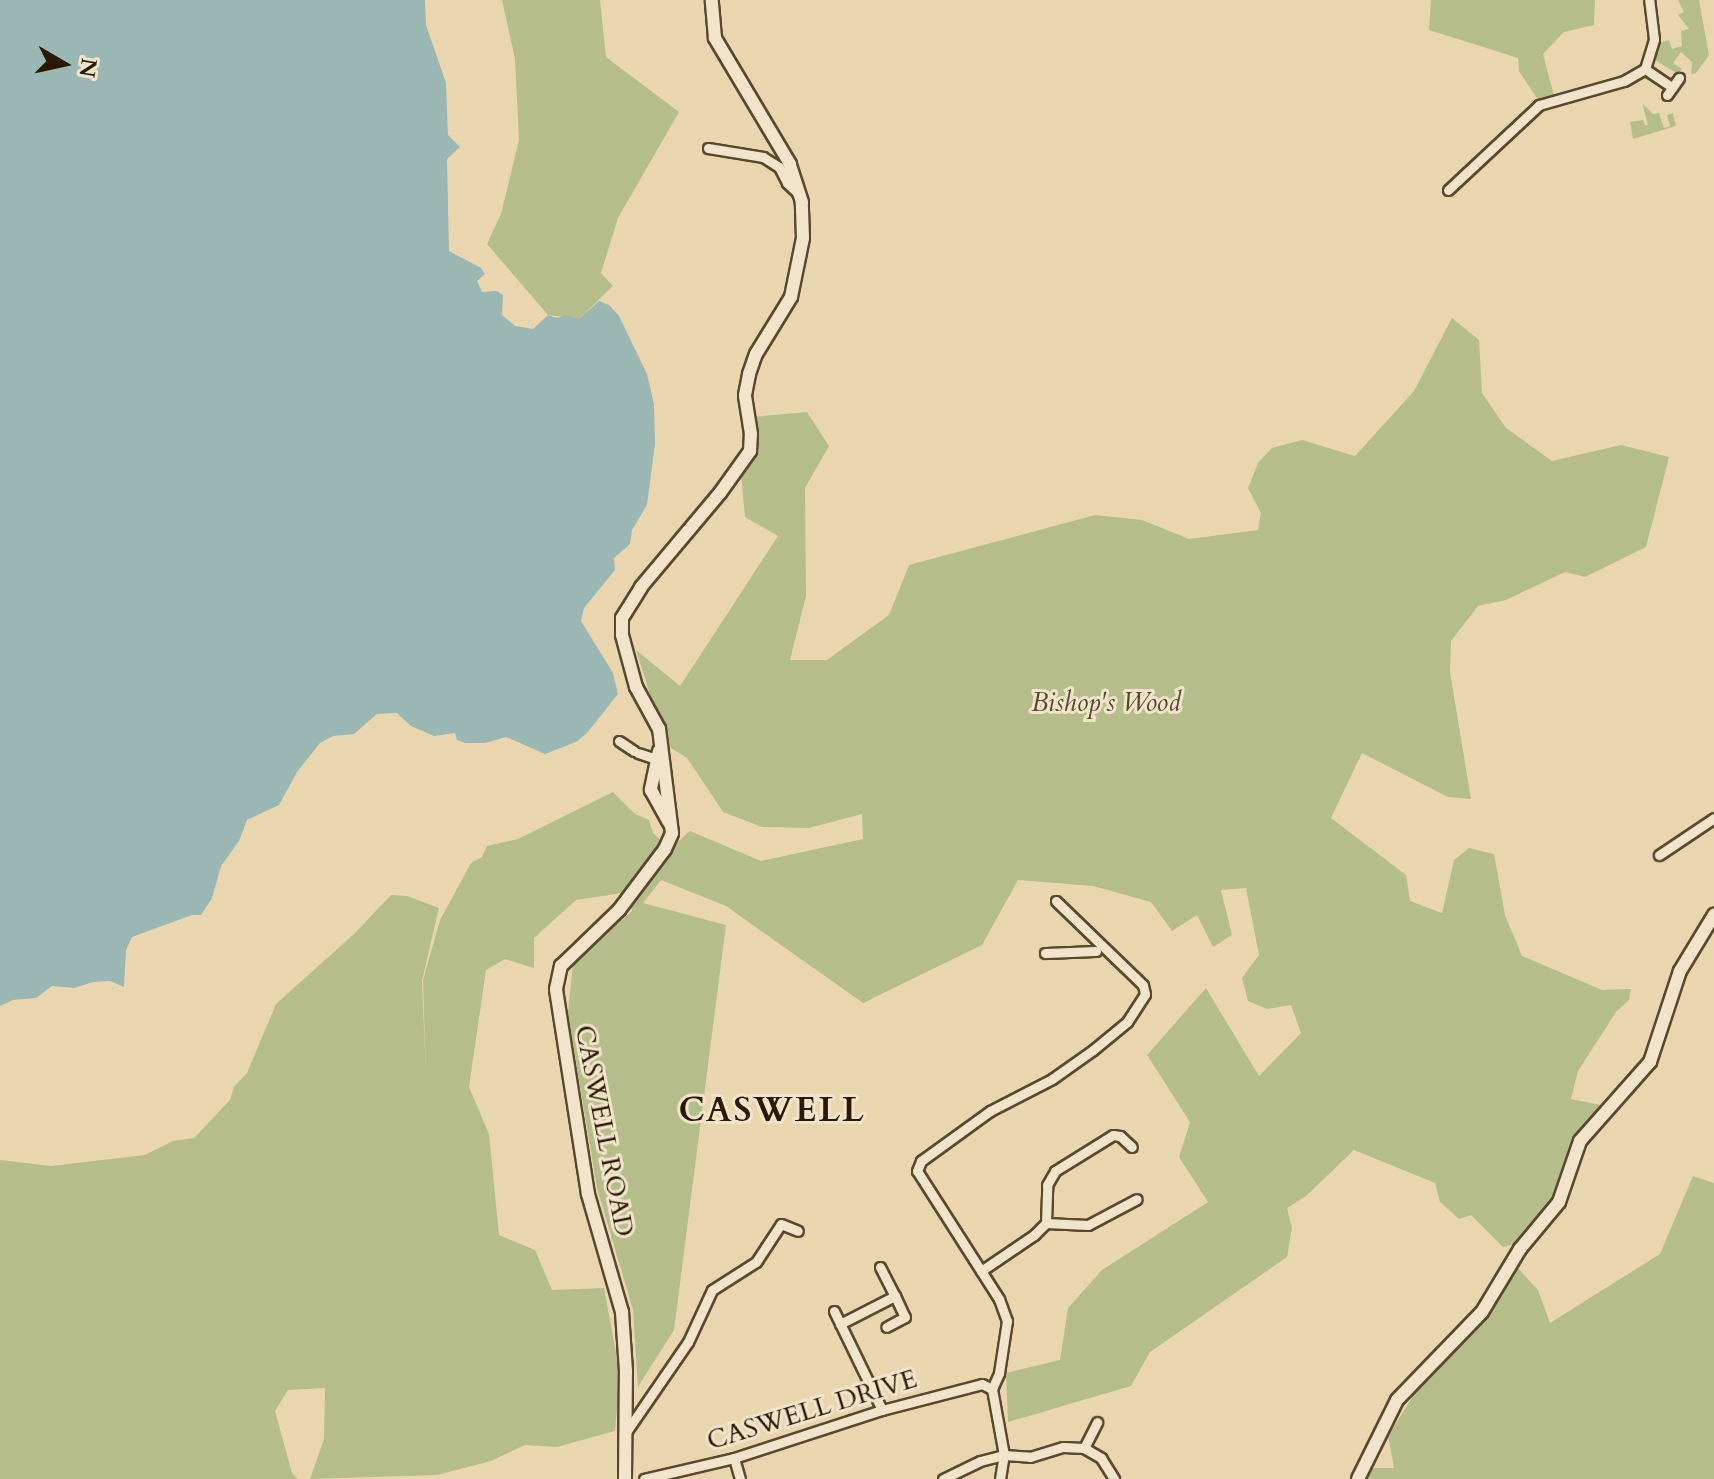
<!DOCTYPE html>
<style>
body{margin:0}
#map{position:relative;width:1714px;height:1479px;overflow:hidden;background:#e9d6ae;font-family:Cardo,serif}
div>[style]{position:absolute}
.green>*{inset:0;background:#b5be8b}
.water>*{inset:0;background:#9ab7b3}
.roads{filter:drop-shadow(2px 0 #59482d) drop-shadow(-2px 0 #59482d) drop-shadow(0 2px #59482d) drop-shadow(0 -2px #59482d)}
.street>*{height:9px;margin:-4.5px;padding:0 4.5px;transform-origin:4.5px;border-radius:4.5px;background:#f1e4ca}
.secondary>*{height:12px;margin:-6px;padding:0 6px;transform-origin:6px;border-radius:6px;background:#f1e4ca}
span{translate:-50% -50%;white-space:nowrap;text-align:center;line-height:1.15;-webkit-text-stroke:6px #f1e4ca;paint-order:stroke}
.park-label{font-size:26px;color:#534a2b;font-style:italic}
.street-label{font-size:26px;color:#291802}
.district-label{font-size:34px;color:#291802;font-weight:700;letter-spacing:2px}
.north{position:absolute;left:24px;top:24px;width:80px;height:80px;-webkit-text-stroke:6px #f1e4ca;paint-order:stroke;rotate:99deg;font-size:22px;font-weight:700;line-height:32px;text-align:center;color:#291802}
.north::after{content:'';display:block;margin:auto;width:28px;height:36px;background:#291802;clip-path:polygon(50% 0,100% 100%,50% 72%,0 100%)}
</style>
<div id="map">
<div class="green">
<div style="clip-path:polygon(502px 0,600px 0,606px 57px,679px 112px,618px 218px,601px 273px,613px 286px,579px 319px,548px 315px,487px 244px,501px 214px,519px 140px,515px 59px)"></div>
<div style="clip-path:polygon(1431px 0,1595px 0,1594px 25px,1564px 32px,1543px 54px,1554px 96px,1539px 101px,1519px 71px,1518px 58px,1429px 30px)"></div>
<div style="clip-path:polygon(1678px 0,1699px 0,1709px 55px,1696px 73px,1691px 74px,1692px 62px,1681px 52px,1673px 63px,1682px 69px,1678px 74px,1655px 60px,1659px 43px,1669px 40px,1672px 49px,1682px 46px,1681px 31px,1689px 29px,1678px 15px,1684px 12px)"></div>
<div style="clip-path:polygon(1642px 103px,1653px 114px,1659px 113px,1664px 128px,1670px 126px,1667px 115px,1673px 113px,1676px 126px,1633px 139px,1630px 122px,1643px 120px,1645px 125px,1648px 125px)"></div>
<div style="clip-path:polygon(1452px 318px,1479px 340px,1482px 393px,1506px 428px,1552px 461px,1621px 445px,1669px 457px,1646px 547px,1585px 577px,1565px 572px,1506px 600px,1478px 606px,1451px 641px,1450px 672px,1471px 799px,1448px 797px,1362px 753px,1331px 818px,1406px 875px,1410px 901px,1442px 913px,1454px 860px,1469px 848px,1494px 854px,1505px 915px,1522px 956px,1602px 990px,1631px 989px,1629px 1000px,1616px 1012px,1578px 1071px,1571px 1099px,1601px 1105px,1607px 1114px,1545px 1211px,1514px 1244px,1503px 1247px,1471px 1215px,1459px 1219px,1440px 1202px,1435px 1183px,1354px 1150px,1306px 1196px,1287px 1208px,1292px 1228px,1287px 1257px,1150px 1352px,1131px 1386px,1008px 1422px,1006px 1373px,1060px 1360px,1068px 1308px,1102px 1270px,1208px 1202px,1179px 1157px,1190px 1122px,1147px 1055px,1206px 988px,1259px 1076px,1301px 1033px,1291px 1005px,1267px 1009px,1248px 1001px,1242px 978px,1259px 955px,1246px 888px,1221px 890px,1232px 935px,1213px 947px,1197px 915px,1172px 931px,1151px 902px,1093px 886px,1018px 880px,982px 945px,863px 1003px,726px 906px,661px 880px,643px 903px,726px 925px,674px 1330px,638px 1387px,633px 1310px,597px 1188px,568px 1013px,573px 963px,632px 911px,629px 892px,576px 900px,534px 938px,534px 968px,505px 959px,486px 970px,469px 1087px,489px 1134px,499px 1235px,535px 1250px,552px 1290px,604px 1288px,620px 1374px,615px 1431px,557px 1447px,525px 1445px,491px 1461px,437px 1475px,310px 1479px,324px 1439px,325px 1388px,288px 1390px,275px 1411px,292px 1473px,298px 1479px,0 1479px,0 1160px,51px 1166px,145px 1155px,173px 1141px,194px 1138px,230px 1100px,234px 1087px,247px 1073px,276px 1004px,354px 934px,391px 895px,407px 896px,439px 908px,422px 981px,426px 1076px,423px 980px,440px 920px,471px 863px,482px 857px,487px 846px,518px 839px,613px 792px,635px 814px,649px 820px,653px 833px,670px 849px,690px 831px,761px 861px,863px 839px,862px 814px,809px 828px,762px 827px,723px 812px,687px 758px,671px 748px,661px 729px,636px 650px,680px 686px,778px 536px,745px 517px,741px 473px,752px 417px,807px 412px,829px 446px,805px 488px,806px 596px,790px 660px,827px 660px,889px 615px,909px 565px,1095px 515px,1142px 520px,1189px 539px,1258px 530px,1261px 513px,1248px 488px,1258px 463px,1272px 448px,1302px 440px,1355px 456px,1414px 391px)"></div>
<div style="clip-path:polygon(1693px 1176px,1714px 1183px,1714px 1479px,1365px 1479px,1369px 1468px,1394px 1468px,1388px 1436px,1420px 1385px,1515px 1265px,1538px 1290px,1550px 1323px,1660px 1254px)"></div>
</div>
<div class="water">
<div style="clip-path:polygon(0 0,425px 0,426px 25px,446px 83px,448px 135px,460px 147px,447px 159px,449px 251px,481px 268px,485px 274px,477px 281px,482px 292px,497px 291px,503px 295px,502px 315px,515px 326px,533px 329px,548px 315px,557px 318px,567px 315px,579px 319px,599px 301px,609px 305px,619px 316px,647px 374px,654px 404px,655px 444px,647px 505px,632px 530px,630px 544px,614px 558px,615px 570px,584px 608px,581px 621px,613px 673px,618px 694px,587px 733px,576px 742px,545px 754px,506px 737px,485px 743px,465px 743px,457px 740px,455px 733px,434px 736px,411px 726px,397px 713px,377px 714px,354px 734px,333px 736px,320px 743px,297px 772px,279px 805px,247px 820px,239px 841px,221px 866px,212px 898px,201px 915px,192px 915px,132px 937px,126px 950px,124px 987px,110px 981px,93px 982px,74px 988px,52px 986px,36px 998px,13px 1000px,0 1006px)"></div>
</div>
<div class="roads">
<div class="street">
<div style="left:1645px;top:69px;width:32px;rotate:34deg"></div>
<div style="left:1667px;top:95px;width:21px;rotate:-55deg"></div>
<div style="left:708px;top:148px;width:56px;rotate:9.3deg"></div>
<div style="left:763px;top:157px;width:19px;rotate:32deg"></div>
<div style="left:779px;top:167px;width:18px;rotate:63deg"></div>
<div style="left:787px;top:183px;width:16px;rotate:43deg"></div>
<div style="left:1448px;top:190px;width:125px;rotate:-43deg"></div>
<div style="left:1539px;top:105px;width:88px;rotate:-15.8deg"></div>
<div style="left:1624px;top:81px;width:24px;rotate:-30deg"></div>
<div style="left:1645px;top:69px;width:31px;rotate:-73deg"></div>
<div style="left:1654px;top:39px;width:39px;rotate:-97deg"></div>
<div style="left:619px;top:741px;width:18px;rotate:34deg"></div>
<div style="left:638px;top:753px;width:19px;rotate:18deg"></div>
<div style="left:1659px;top:855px;width:66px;rotate:-33.9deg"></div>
<div style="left:1045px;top:953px;width:51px;rotate:-2.2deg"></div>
<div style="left:1046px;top:1223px;width:38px;rotate:-88deg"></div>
<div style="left:1047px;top:1185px;width:16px;rotate:-60deg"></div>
<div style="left:1055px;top:1171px;width:68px;rotate:-31.8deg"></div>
<div style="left:1113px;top:1135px;width:7px;rotate:8deg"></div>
<div style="left:1120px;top:1136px;width:16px;rotate:43deg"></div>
<div style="left:880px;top:1267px;width:33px;rotate:63deg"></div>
<div style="left:981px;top:1271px;width:64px;rotate:-34.2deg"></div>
<div style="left:1034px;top:1235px;width:17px;rotate:-45deg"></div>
<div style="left:1046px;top:1223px;width:42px;rotate:2.7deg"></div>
<div style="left:1088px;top:1225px;width:55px;rotate:-28deg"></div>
<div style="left:834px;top:1311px;width:110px;rotate:64.1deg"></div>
<div style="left:840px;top:1324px;width:62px;rotate:-27deg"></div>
<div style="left:895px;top:1296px;width:23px;rotate:65deg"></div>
<div style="left:905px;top:1317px;width:21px;rotate:152deg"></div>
<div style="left:624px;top:1435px;width:113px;rotate:-55.5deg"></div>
<div style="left:688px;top:1342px;width:57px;rotate:-65.2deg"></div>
<div style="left:712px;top:1290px;width:52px;rotate:-32.5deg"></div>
<div style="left:756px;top:1262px;width:45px;rotate:-56.7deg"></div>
<div style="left:781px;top:1224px;width:18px;rotate:22deg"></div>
<div style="left:1084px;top:1448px;width:29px;rotate:-63deg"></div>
<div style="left:734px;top:1458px;width:22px;rotate:74deg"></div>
<div style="left:644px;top:1479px;width:92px;rotate:-13.1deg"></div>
<div style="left:734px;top:1458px;width:156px;rotate:-18deg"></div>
<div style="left:882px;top:1410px;width:103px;rotate:-14.6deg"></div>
<div style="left:982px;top:1384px;width:11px;rotate:27deg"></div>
<div style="left:943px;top:1479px;width:41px;rotate:-25.9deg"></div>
<div style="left:980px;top:1461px;width:25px;rotate:-14deg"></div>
<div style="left:1004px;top:1455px;width:26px;rotate:4deg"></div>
<div style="left:1030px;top:1457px;width:34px;rotate:-17deg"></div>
<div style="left:1063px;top:1447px;width:21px;rotate:3deg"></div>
<div style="left:1084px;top:1448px;width:20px;rotate:30deg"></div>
<div style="left:1101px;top:1458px;width:25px;rotate:58deg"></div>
<div style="left:1000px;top:1479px;width:24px;rotate:-81deg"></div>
<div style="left:1004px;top:1455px;width:67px;rotate:-100.3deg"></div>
<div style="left:992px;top:1389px;width:17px;rotate:-66deg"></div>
<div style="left:999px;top:1373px;width:53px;rotate:-81.3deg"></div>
<div style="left:1007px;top:1321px;width:23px;rotate:-110deg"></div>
<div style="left:999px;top:1299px;width:152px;rotate:-122.6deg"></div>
<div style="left:917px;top:1171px;width:11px;rotate:-68deg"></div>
<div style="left:921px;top:1161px;width:85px;rotate:-35.9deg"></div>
<div style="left:990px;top:1111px;width:70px;rotate:-27.3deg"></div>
<div style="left:1052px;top:1079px;width:50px;rotate:-35.3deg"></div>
<div style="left:1093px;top:1050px;width:44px;rotate:-39.5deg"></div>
<div style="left:1127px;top:1022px;width:33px;rotate:-57deg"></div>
<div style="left:1145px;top:994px;width:9px;rotate:-103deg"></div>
<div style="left:1143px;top:985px;width:121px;rotate:-136deg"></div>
</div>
<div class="secondary">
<div style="left:659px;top:751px;width:40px;rotate:102deg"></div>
<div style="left:651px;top:790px;width:38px;rotate:61deg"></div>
<div style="left:625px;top:1479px;width:108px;rotate:-89.5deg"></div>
<div style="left:626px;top:1371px;width:59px;rotate:-93.9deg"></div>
<div style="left:622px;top:1312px;width:123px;rotate:-106.1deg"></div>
<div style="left:588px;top:1194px;width:207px;rotate:-98.9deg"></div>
<div style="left:556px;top:989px;width:24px;rotate:-78deg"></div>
<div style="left:561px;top:966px;width:81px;rotate:-44deg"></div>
<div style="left:619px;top:910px;width:76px;rotate:-53deg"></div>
<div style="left:665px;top:849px;width:17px;rotate:-66deg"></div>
<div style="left:672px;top:833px;width:105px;rotate:-97.1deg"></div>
<div style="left:659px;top:729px;width:48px;rotate:-118.7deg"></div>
<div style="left:636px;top:687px;width:54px;rotate:-105.1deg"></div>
<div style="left:622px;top:635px;width:17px;rotate:-90deg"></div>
<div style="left:622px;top:618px;width:36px;rotate:-58deg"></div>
<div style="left:641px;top:587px;width:123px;rotate:-50deg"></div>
<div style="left:720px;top:493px;width:52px;rotate:-54.5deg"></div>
<div style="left:750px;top:451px;width:17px;rotate:-87deg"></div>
<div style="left:751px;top:434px;width:39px;rotate:-99deg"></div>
<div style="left:745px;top:395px;width:21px;rotate:-79deg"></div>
<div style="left:749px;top:374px;width:21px;rotate:-71deg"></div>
<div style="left:756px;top:354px;width:67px;rotate:-58.4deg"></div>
<div style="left:791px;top:297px;width:60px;rotate:-78.5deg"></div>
<div style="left:803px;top:238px;width:36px;rotate:-92deg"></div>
<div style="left:802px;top:202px;width:40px;rotate:-108deg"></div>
<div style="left:790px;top:164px;width:147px;rotate:-120.8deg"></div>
<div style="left:715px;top:38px;width:38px;rotate:-95deg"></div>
<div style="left:1358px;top:1479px;width:88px;rotate:-63.7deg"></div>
<div style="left:1397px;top:1400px;width:122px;rotate:-46deg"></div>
<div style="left:1482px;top:1312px;width:74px;rotate:-58.9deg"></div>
<div style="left:1520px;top:1249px;width:61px;rotate:-50.3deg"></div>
<div style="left:1559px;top:1202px;width:65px;rotate:-71deg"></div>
<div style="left:1580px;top:1141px;width:106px;rotate:-48.5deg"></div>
<div style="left:1650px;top:1062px;width:96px;rotate:-71.8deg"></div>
<div style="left:1680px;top:971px;width:66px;rotate:-58.7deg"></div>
</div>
</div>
<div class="park-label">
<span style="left:1106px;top:703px">Bishop's Wood</span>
</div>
<div class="street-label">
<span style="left:604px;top:1131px;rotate:79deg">CASWELL ROAD</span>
<span style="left:812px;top:1410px;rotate:-17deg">CASWELL DRIVE</span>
</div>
<div class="district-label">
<span style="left:772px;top:1111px">CASWELL</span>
</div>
<div class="north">N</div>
</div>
